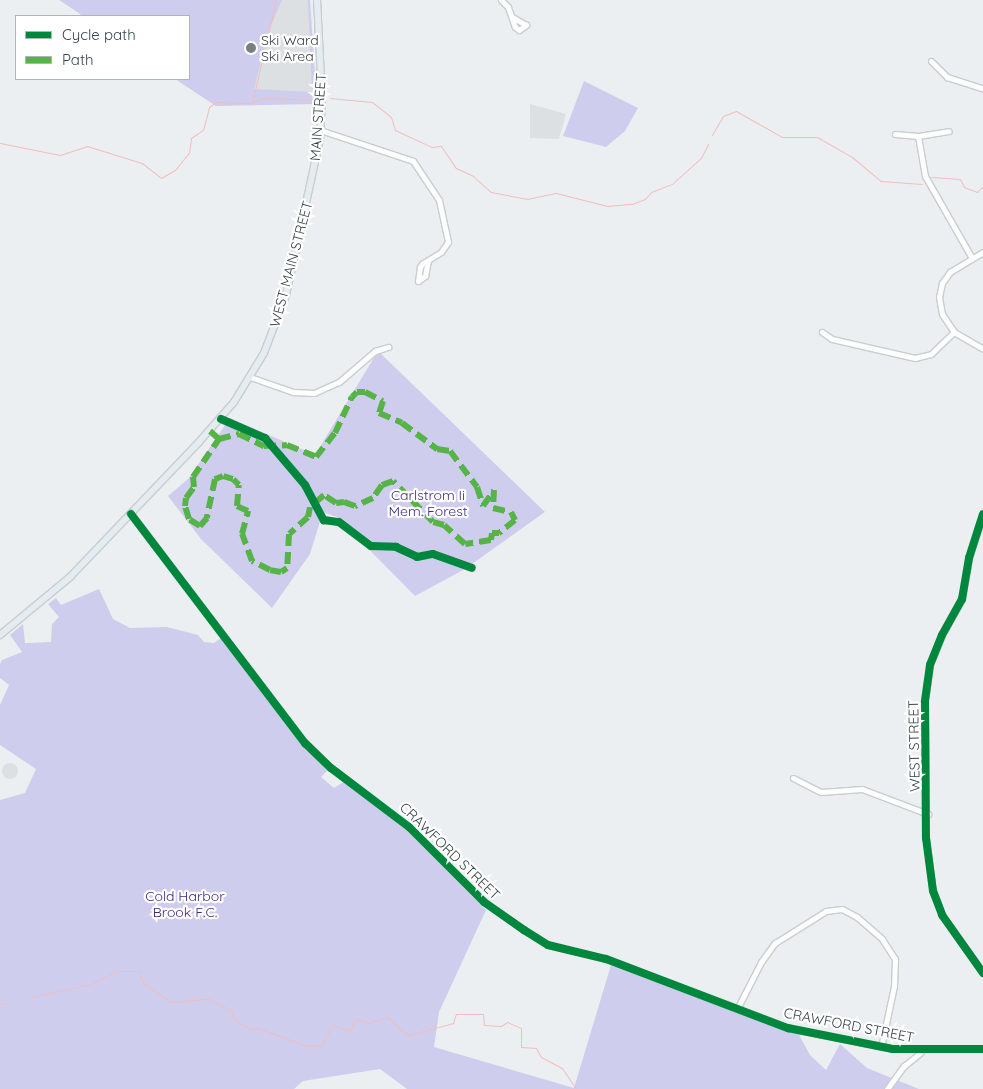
<!DOCTYPE html>
<style>
body{margin:0}
#map{position:relative;width:983px;height:1089px;overflow:hidden;background:#eceff1;font-family:Quicksand,sans-serif}
div>[style]{position:absolute}
.green>*{inset:0;background:#cfcded}
.parking>*{inset:0;background:#dde0e3}
.round{border-radius:50%}
.stream>*{height:1px;margin:-0.5px;padding:0 0.5px;transform-origin:0.5px;border-radius:0.5px;background:#f0bebc}
.roads{filter:drop-shadow(1px 0 #c9cdcf) drop-shadow(-1px 0 #c9cdcf) drop-shadow(0 1px #c9cdcf) drop-shadow(0 -1px #c9cdcf)}
.minor>*{height:5px;margin:-2.5px;padding:0 2.5px;transform-origin:2.5px;border-radius:2.5px;background:#fcfdfd}
.major>*{height:6px;margin:-3px;padding:0 3px;transform-origin:3px;border-radius:3px;background:#e4ecf1}
.quiet>*{height:6px;margin-top:-3px;transform-origin:0;background:repeating-linear-gradient(90deg,#56b347 0 12px,transparent 0 18px)}
.cycleway>*{height:8px;margin:-4px;padding:0 4px;transform-origin:4px;border-radius:4px;background:#00873e}
.dots>*{width:14px;height:14px;translate:-50% -50%;box-sizing:border-box;border:2px solid #fff;border-radius:50%}
span{translate:-50% -50%;white-space:nowrap;text-align:center;line-height:1.15;-webkit-text-stroke:4.5px #fff;paint-order:stroke}
.poi-label{font-size:14px;color:#374448}
.left{translate:0 -50%;text-align:left}
.street-label{font-size:14px;color:#374448}
.park-label{font-size:14px;color:#3f297b}
.legend{position:absolute;left:15px;top:15px;width:175px;height:65px;box-sizing:border-box;background:#fff;border:1px solid #afb4b6;margin:0;padding:6px 9px;list-style:none;font-size:15px;color:#374448}
.legend li{display:flex;align-items:center;gap:10px;height:25px}
.legend b{width:25px;border:1px solid #afb4b6}
</style>
<div id="map">
<div class="green">
<div style="clip-path:polygon(59px 0,310px 0,317px 104px,216px 106px,175px 79px,189px 79px,189px 16px,83px 16px)"></div>
<div style="clip-path:polygon(584px 81px,638px 108px,625px 131px,606px 147px,563px 136px)"></div>
<div style="clip-path:polygon(378px 351px,545px 512px,465px 569px,415px 596px,337px 517px,323px 512px,310px 554px,272px 608px,201px 539px,168px 496px,188px 479px,230px 418px,315px 455px)"></div>
<div style="clip-path:polygon(99px 589px,113px 619px,130px 628px,167px 627px,198px 635px,204px 642px,214px 643px,221px 638px,299px 742px,328px 770px,321px 777px,334px 788px,345px 781px,398px 822px,486px 910px,439px 1012px,434px 1047px,574px 1088px,611px 965px,798px 1033px,810px 1055px,826px 1070px,840px 1044px,867px 1068px,919px 1089px,407px 1089px,380px 1069px,303px 1081px,294px 1089px,0 1089px,0 800px,25px 793px,36px 769px,0 745px,0 705px,9px 685px,0 678px,0 664px,2px 660px,22px 652px,10px 635px,23px 624px,25px 643px,51px 642px,52px 624px,59px 617px,48px 604px,56px 598px,61px 605px)"></div>
</div>
<div class="parking">
<div style="clip-path:polygon(282px 0,308px 0,312px 92px,254px 89px,269px 30px)"></div>
<div style="clip-path:polygon(530px 104px,566px 114px,559px 139px,530px 138px)"></div>
<div class="round" style="left:2px;top:763px;width:16px;height:16px"></div>
</div>
<div class="stream">
<div style="left:330px;top:98px;width:42px;rotate:5.4deg"></div>
<div style="left:372px;top:102px;width:24px;rotate:38deg"></div>
<div style="left:391px;top:117px;width:14px;rotate:73deg"></div>
<div style="left:395px;top:130px;width:40px;rotate:25deg"></div>
<div style="left:431px;top:147px;width:10px;rotate:-6deg"></div>
<div style="left:441px;top:146px;width:27px;rotate:56deg"></div>
<div style="left:456px;top:168px;width:19px;rotate:25deg"></div>
<div style="left:473px;top:176px;width:24px;rotate:42deg"></div>
<div style="left:491px;top:192px;width:37px;rotate:11deg"></div>
<div style="left:527px;top:199px;width:30px;rotate:-12deg"></div>
<div style="left:556px;top:193px;width:53px;rotate:14.3deg"></div>
<div style="left:607px;top:206px;width:25px;rotate:-5deg"></div>
<div style="left:632px;top:204px;width:14px;rotate:-21deg"></div>
<div style="left:645px;top:199px;width:9px;rotate:-49deg"></div>
<div style="left:651px;top:192px;width:22px;rotate:-21deg"></div>
<div style="left:672px;top:184px;width:39px;rotate:-42deg"></div>
<div style="left:701px;top:158px;width:16px;rotate:-63deg"></div>
<div style="left:253px;top:102px;width:14px;rotate:-17deg"></div>
<div style="left:266px;top:98px;width:51px;rotate:2.2deg"></div>
<div style="left:712px;top:135px;width:22px;rotate:-60deg"></div>
<div style="left:723px;top:116px;width:14px;rotate:-21deg"></div>
<div style="left:736px;top:111px;width:53px;rotate:29.5deg"></div>
<div style="left:782px;top:137px;width:35px"></div>
<div style="left:817px;top:137px;width:40px;rotate:29.7deg"></div>
<div style="left:852px;top:157px;width:38px;rotate:40deg"></div>
<div style="left:881px;top:181px;width:41px;rotate:4.2deg"></div>
<div style="left:0;top:143px;width:61px;rotate:11.3deg"></div>
<div style="left:60px;top:155px;width:28px;rotate:-18deg"></div>
<div style="left:87px;top:146px;width:58px;rotate:17.2deg"></div>
<div style="left:142px;top:163px;width:24px;rotate:38deg"></div>
<div style="left:161px;top:178px;width:16px;rotate:-30deg"></div>
<div style="left:175px;top:170px;width:22px;rotate:-51deg"></div>
<div style="left:189px;top:153px;width:15px;rotate:-82deg"></div>
<div style="left:191px;top:138px;width:14px;rotate:-34deg"></div>
<div style="left:203px;top:130px;width:24px;rotate:-75deg"></div>
<div style="left:209px;top:107px;width:9px;rotate:-36deg"></div>
<div style="left:216px;top:102px;width:36px;rotate:2deg"></div>
<div style="left:252px;top:103px;width:106px;rotate:-76.9deg"></div>
<div style="left:931px;top:177px;width:29px;rotate:4deg"></div>
<div style="left:960px;top:179px;width:9px;rotate:63deg"></div>
<div style="left:964px;top:187px;width:14px;rotate:21deg"></div>
<div style="left:977px;top:192px;width:8px;rotate:-45deg"></div>
<div style="left:32px;top:997px;width:59px;rotate:-12.6deg"></div>
<div style="left:90px;top:984px;width:31px;rotate:-25deg"></div>
<div style="left:118px;top:971px;width:22px"></div>
<div style="left:140px;top:971px;width:11px;rotate:80deg"></div>
<div style="left:142px;top:982px;width:35px;rotate:35deg"></div>
<div style="left:171px;top:1002px;width:38px;rotate:-5deg"></div>
<div style="left:209px;top:999px;width:25px;rotate:27deg"></div>
<div style="left:231px;top:1010px;width:10px;rotate:73deg"></div>
<div style="left:234px;top:1020px;width:19px;rotate:28deg"></div>
<div style="left:251px;top:1029px;width:6px;rotate:-9deg"></div>
<div style="left:257px;top:1028px;width:54px;rotate:19.4deg"></div>
<div style="left:308px;top:1046px;width:14px;rotate:-4deg"></div>
<div style="left:322px;top:1045px;width:22px;rotate:-63deg"></div>
<div style="left:332px;top:1025px;width:19px;rotate:16deg"></div>
<div style="left:350px;top:1030px;width:12px;rotate:-66deg"></div>
<div style="left:355px;top:1019px;width:15px;rotate:16deg"></div>
<div style="left:369px;top:1023px;width:19px;rotate:-18deg"></div>
<div style="left:387px;top:1017px;width:28px;rotate:41deg"></div>
<div style="left:408px;top:1035px;width:47px;rotate:-14.9deg"></div>
<div style="left:453px;top:1023px;width:9px;rotate:-72deg"></div>
<div style="left:456px;top:1014px;width:27px"></div>
<div style="left:483px;top:1014px;width:11px;rotate:85deg"></div>
<div style="left:484px;top:1025px;width:17px;rotate:3deg"></div>
<div style="left:501px;top:1026px;width:7px;rotate:-34deg"></div>
<div style="left:507px;top:1022px;width:15px;rotate:23deg"></div>
<div style="left:521px;top:1028px;width:19px;rotate:90deg"></div>
<div style="left:521px;top:1047px;width:15px;rotate:4deg"></div>
<div style="left:536px;top:1048px;width:10px;rotate:61deg"></div>
<div style="left:541px;top:1057px;width:24px;rotate:28deg"></div>
<div style="left:562px;top:1068px;width:25px;rotate:56deg"></div>
<div style="left:0;top:1004px;width:6px;rotate:-9deg"></div>
</div>
<div class="roads">
<div class="minor">
<div style="left:501px;top:0;width:10px;rotate:45deg"></div>
<div style="left:508px;top:7px;width:21px;rotate:71deg"></div>
<div style="left:515px;top:27px;width:5px;rotate:37deg"></div>
<div style="left:519px;top:30px;width:9px;rotate:-36deg"></div>
<div style="left:526px;top:25px;width:16px;rotate:-150deg"></div>
<div style="left:931px;top:61px;width:23px;rotate:45deg"></div>
<div style="left:947px;top:77px;width:38px;rotate:18deg"></div>
<div style="left:320px;top:130px;width:98px;rotate:18.4deg"></div>
<div style="left:413px;top:161px;width:47px;rotate:56.3deg"></div>
<div style="left:439px;top:200px;width:43px;rotate:77.9deg"></div>
<div style="left:448px;top:242px;width:12px;rotate:125deg"></div>
<div style="left:441px;top:252px;width:22px;rotate:148deg"></div>
<div style="left:422px;top:264px;width:4px;rotate:124deg"></div>
<div style="left:420px;top:267px;width:14px;rotate:98deg"></div>
<div style="left:418px;top:281px;width:9px;rotate:-36deg"></div>
<div style="left:425px;top:276px;width:16px;rotate:-79deg"></div>
<div style="left:895px;top:134px;width:23px;rotate:5deg"></div>
<div style="left:918px;top:136px;width:31px;rotate:-9deg"></div>
<div style="left:918px;top:136px;width:41px;rotate:80.1deg"></div>
<div style="left:925px;top:176px;width:95px;rotate:60.2deg"></div>
<div style="left:983px;top:252px;width:39px;rotate:149deg"></div>
<div style="left:950px;top:272px;width:14px;rotate:126deg"></div>
<div style="left:942px;top:283px;width:14px;rotate:102deg"></div>
<div style="left:939px;top:297px;width:17px;rotate:80deg"></div>
<div style="left:942px;top:314px;width:22px;rotate:56deg"></div>
<div style="left:954px;top:332px;width:34px;rotate:30deg"></div>
<div style="left:822px;top:332px;width:12px;rotate:35deg"></div>
<div style="left:832px;top:339px;width:85px;rotate:12.9deg"></div>
<div style="left:915px;top:358px;width:16px;rotate:-14deg"></div>
<div style="left:931px;top:354px;width:32px;rotate:-44deg"></div>
<div style="left:250px;top:377px;width:46px;rotate:19.2deg"></div>
<div style="left:293px;top:392px;width:21px;rotate:3deg"></div>
<div style="left:314px;top:393px;width:27px;rotate:-24deg"></div>
<div style="left:339px;top:382px;width:48px;rotate:-40.7deg"></div>
<div style="left:375px;top:351px;width:14px;rotate:-17deg"></div>
<div style="left:221px;top:419px;width:48px;rotate:23.4deg"></div>
<div style="left:265px;top:438px;width:62px;rotate:49.6deg"></div>
<div style="left:305px;top:485px;width:40px;rotate:62deg"></div>
<div style="left:324px;top:520px;width:15px;rotate:8deg"></div>
<div style="left:339px;top:522px;width:40px;rotate:37deg"></div>
<div style="left:371px;top:546px;width:25px;rotate:2deg"></div>
<div style="left:396px;top:547px;width:23px;rotate:25deg"></div>
<div style="left:417px;top:557px;width:16px;rotate:-11deg"></div>
<div style="left:433px;top:554px;width:41px;rotate:19.7deg"></div>
<div style="left:131px;top:514px;width:288px;rotate:52.8deg"></div>
<div style="left:305px;top:743px;width:36px;rotate:44deg"></div>
<div style="left:331px;top:768px;width:98px;rotate:37.1deg"></div>
<div style="left:409px;top:827px;width:106px;rotate:45deg"></div>
<div style="left:484px;top:902px;width:49px;rotate:35deg"></div>
<div style="left:524px;top:930px;width:28px;rotate:32deg"></div>
<div style="left:548px;top:945px;width:60px;rotate:13.6deg"></div>
<div style="left:606px;top:959px;width:195px;rotate:20.8deg"></div>
<div style="left:788px;top:1028px;width:107px;rotate:11.3deg"></div>
<div style="left:893px;top:1049px;width:90px"></div>
<div style="left:983px;top:514px;width:46px;rotate:107.7deg"></div>
<div style="left:969px;top:558px;width:42px;rotate:99.7deg"></div>
<div style="left:962px;top:599px;width:41px;rotate:119.1deg"></div>
<div style="left:942px;top:635px;width:32px;rotate:112deg"></div>
<div style="left:930px;top:665px;width:37px;rotate:98deg"></div>
<div style="left:925px;top:702px;width:136px;rotate:89.6deg"></div>
<div style="left:926px;top:838px;width:53px;rotate:82.5deg"></div>
<div style="left:933px;top:891px;width:26px;rotate:69deg"></div>
<div style="left:942px;top:915px;width:71px;rotate:54.7deg"></div>
<div style="left:793px;top:778px;width:31px;rotate:27deg"></div>
<div style="left:821px;top:792px;width:41px;rotate:-4.2deg"></div>
<div style="left:862px;top:789px;width:71px;rotate:20.7deg"></div>
<div style="left:737px;top:1009px;width:53px;rotate:-62.9deg"></div>
<div style="left:761px;top:962px;width:24px;rotate:-54deg"></div>
<div style="left:775px;top:943px;width:60px;rotate:-32.1deg"></div>
<div style="left:826px;top:911px;width:16px;rotate:-7deg"></div>
<div style="left:842px;top:909px;width:17px;rotate:28deg"></div>
<div style="left:857px;top:917px;width:33px;rotate:41deg"></div>
<div style="left:882px;top:939px;width:24px;rotate:57deg"></div>
<div style="left:895px;top:959px;width:27px;rotate:92deg"></div>
<div style="left:894px;top:986px;width:62px;rotate:102deg"></div>
<div style="left:887px;top:1089px;width:29px;rotate:-54deg"></div>
<div style="left:904px;top:1066px;width:22px;rotate:-39deg"></div>
</div>
<div class="major">
<div style="left:0;top:635px;width:91px;rotate:-39.6deg"></div>
<div style="left:70px;top:577px;width:187px;rotate:-46.3deg"></div>
<div style="left:199px;top:442px;width:53px;rotate:-48.8deg"></div>
<div style="left:234px;top:402px;width:57px;rotate:-58.5deg"></div>
<div style="left:264px;top:353px;width:62px;rotate:-69.2deg"></div>
<div style="left:286px;top:295px;width:160px;rotate:-77.7deg"></div>
<div style="left:320px;top:139px;width:41px;rotate:-87.2deg"></div>
<div style="left:322px;top:98px;width:98px;rotate:-92.9deg"></div>
</div>
</div>
<div class="quiet">
<div style="left:210px;top:431px;width:12px;rotate:42deg"></div>
<div style="left:219px;top:439px;width:21px;rotate:-14deg"></div>
<div style="left:239px;top:434px;width:28px;rotate:26deg"></div>
<div style="left:264px;top:446px;width:23px;rotate:-2deg"></div>
<div style="left:287px;top:445px;width:31px;rotate:22deg"></div>
<div style="left:316px;top:457px;width:31px;rotate:-52deg"></div>
<div style="left:335px;top:433px;width:40px;rotate:-65deg"></div>
<div style="left:352px;top:397px;width:7px;rotate:-45deg"></div>
<div style="left:357px;top:392px;width:8px"></div>
<div style="left:365px;top:392px;width:20px;rotate:27deg"></div>
<div style="left:383px;top:401px;width:13px;rotate:108deg"></div>
<div style="left:379px;top:413px;width:25px;rotate:23deg"></div>
<div style="left:402px;top:423px;width:44px;rotate:36.6deg"></div>
<div style="left:437px;top:449px;width:13px;rotate:9deg"></div>
<div style="left:450px;top:451px;width:45px;rotate:53.1deg"></div>
<div style="left:477px;top:487px;width:20px;rotate:72deg"></div>
<div style="left:483px;top:506px;width:19px;rotate:-55deg"></div>
<div style="left:494px;top:490px;width:18px;rotate:93deg"></div>
<div style="left:493px;top:508px;width:18px;rotate:13deg"></div>
<div style="left:511px;top:512px;width:9px;rotate:63deg"></div>
<div style="left:515px;top:520px;width:21px;rotate:141deg"></div>
<div style="left:499px;top:533px;width:7px;rotate:180deg"></div>
<div style="left:492px;top:533px;width:7px;rotate:98deg"></div>
<div style="left:491px;top:540px;width:26px;rotate:171deg"></div>
<div style="left:465px;top:544px;width:28px;rotate:-138deg"></div>
<div style="left:444px;top:525px;width:11px;rotate:-165deg"></div>
<div style="left:433px;top:522px;width:57px;rotate:-134.3deg"></div>
<div style="left:393px;top:481px;width:12px;rotate:160deg"></div>
<div style="left:382px;top:485px;width:16px;rotate:125deg"></div>
<div style="left:373px;top:498px;width:20px;rotate:156deg"></div>
<div style="left:355px;top:506px;width:12px;rotate:-160deg"></div>
<div style="left:344px;top:502px;width:8px;rotate:173deg"></div>
<div style="left:336px;top:503px;width:14px;rotate:-146deg"></div>
<div style="left:324px;top:495px;width:18px;rotate:139deg"></div>
<div style="left:310px;top:507px;width:10px;rotate:101deg"></div>
<div style="left:308px;top:517px;width:25px;rotate:138deg"></div>
<div style="left:289px;top:534px;width:34px;rotate:93deg"></div>
<div style="left:287px;top:568px;width:7px;rotate:146deg"></div>
<div style="left:281px;top:572px;width:11px;rotate:-170deg"></div>
<div style="left:270px;top:570px;width:20px;rotate:-153deg"></div>
<div style="left:252px;top:561px;width:29px;rotate:-110deg"></div>
<div style="left:242px;top:534px;width:24px;rotate:-75deg"></div>
<div style="left:248px;top:511px;width:12px;rotate:-156deg"></div>
<div style="left:237px;top:506px;width:21px;rotate:-85deg"></div>
<div style="left:239px;top:485px;width:8px;rotate:-135deg"></div>
<div style="left:233px;top:479px;width:10px;rotate:-163deg"></div>
<div style="left:223px;top:476px;width:9px;rotate:159deg"></div>
<div style="left:215px;top:479px;width:40px;rotate:102deg"></div>
<div style="left:207px;top:518px;width:11px;rotate:131deg"></div>
<div style="left:200px;top:526px;width:13px;rotate:-148deg"></div>
<div style="left:189px;top:519px;width:14px;rotate:-107deg"></div>
<div style="left:185px;top:506px;width:8px;rotate:-83deg"></div>
<div style="left:186px;top:498px;width:14px;rotate:-54deg"></div>
<div style="left:194px;top:487px;width:10px;rotate:-96deg"></div>
<div style="left:193px;top:477px;width:46px;rotate:-55.6deg"></div>
</div>
<div class="cycleway">
<div style="left:221px;top:419px;width:48px;rotate:23.4deg"></div>
<div style="left:265px;top:438px;width:62px;rotate:49.6deg"></div>
<div style="left:305px;top:485px;width:40px;rotate:62deg"></div>
<div style="left:324px;top:520px;width:15px;rotate:8deg"></div>
<div style="left:339px;top:522px;width:40px;rotate:37deg"></div>
<div style="left:371px;top:546px;width:25px;rotate:2deg"></div>
<div style="left:396px;top:547px;width:23px;rotate:25deg"></div>
<div style="left:417px;top:557px;width:16px;rotate:-11deg"></div>
<div style="left:433px;top:554px;width:41px;rotate:19.7deg"></div>
<div style="left:131px;top:514px;width:288px;rotate:52.8deg"></div>
<div style="left:305px;top:743px;width:36px;rotate:44deg"></div>
<div style="left:331px;top:768px;width:98px;rotate:37.1deg"></div>
<div style="left:409px;top:827px;width:106px;rotate:45deg"></div>
<div style="left:484px;top:902px;width:49px;rotate:35deg"></div>
<div style="left:524px;top:930px;width:28px;rotate:32deg"></div>
<div style="left:548px;top:945px;width:60px;rotate:13.6deg"></div>
<div style="left:606px;top:959px;width:195px;rotate:20.8deg"></div>
<div style="left:788px;top:1028px;width:107px;rotate:11.3deg"></div>
<div style="left:893px;top:1049px;width:90px"></div>
<div style="left:983px;top:514px;width:46px;rotate:107.7deg"></div>
<div style="left:969px;top:558px;width:42px;rotate:99.7deg"></div>
<div style="left:962px;top:599px;width:41px;rotate:119.1deg"></div>
<div style="left:942px;top:635px;width:32px;rotate:112deg"></div>
<div style="left:930px;top:665px;width:37px;rotate:98deg"></div>
<div style="left:925px;top:702px;width:136px;rotate:89.6deg"></div>
<div style="left:926px;top:838px;width:53px;rotate:82.5deg"></div>
<div style="left:933px;top:891px;width:26px;rotate:69deg"></div>
<div style="left:942px;top:915px;width:71px;rotate:54.7deg"></div>
</div>
<div class="dots">
<div style="left:251px;top:48px;background:#768083"></div>
</div>
<div class="poi-label">
<span class="left" style="left:261px;top:48px">Ski Ward<br>Ski Area</span>
</div>
<div class="street-label">
<span style="left:318px;top:117px;rotate:-86deg">MAIN STREET</span>
<span style="left:291px;top:264px;rotate:-75deg">WEST MAIN STREET</span>
<span style="left:914px;top:746px;rotate:-91deg">WEST STREET</span>
<span style="left:450px;top:851px;rotate:44deg">CRAWFORD STREET</span>
<span style="left:849px;top:1025px;rotate:11deg">CRAWFORD STREET</span>
</div>
<div class="park-label">
<span style="left:428px;top:503px">Carlstrom Ii<br>Mem. Forest</span>
<span style="left:185px;top:904px">Cold Harbor<br>Brook F.C.</span>
</div>
<ul class="legend">
<li><b style="height:6px;background:#00873e"></b>Cycle path</li>
<li><b style="height:6px;background:#56b347"></b>Path</li>
</ul>
</div>
